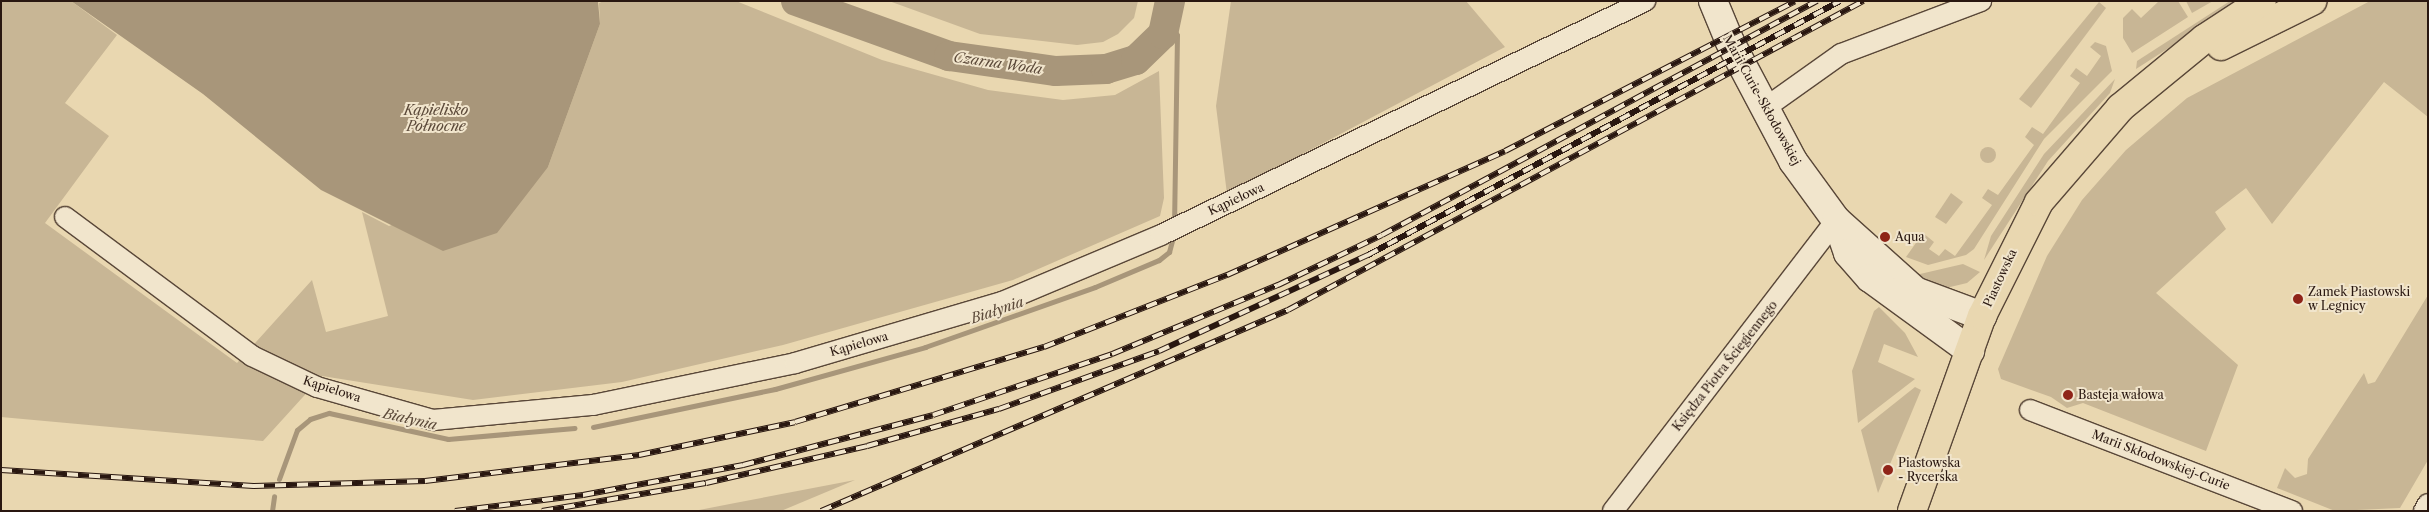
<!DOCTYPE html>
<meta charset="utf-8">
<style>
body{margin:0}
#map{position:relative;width:2429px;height:512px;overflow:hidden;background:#e9d7b0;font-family:"Libre Caslon Text",serif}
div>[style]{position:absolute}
.green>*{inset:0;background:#c8b695}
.round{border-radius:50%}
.water>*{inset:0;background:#a8967a}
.stream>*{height:5px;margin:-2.5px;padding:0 2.5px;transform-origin:2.5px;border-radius:2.5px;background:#a8967a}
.river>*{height:30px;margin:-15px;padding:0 15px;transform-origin:15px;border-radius:15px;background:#a8967a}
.roads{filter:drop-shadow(1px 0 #594738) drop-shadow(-1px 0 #594738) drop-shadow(0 1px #594738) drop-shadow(0 -1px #594738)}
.street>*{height:20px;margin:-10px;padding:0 10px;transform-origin:10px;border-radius:10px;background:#f1e5cc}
.secondary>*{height:28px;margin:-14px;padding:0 14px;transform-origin:14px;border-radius:14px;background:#f1e5cc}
.primary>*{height:28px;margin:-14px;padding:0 14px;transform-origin:14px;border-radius:14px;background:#e9d7b0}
.rail>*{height:5.5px;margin-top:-2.75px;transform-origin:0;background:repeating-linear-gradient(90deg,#f1e5cc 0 11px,#291710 0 22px);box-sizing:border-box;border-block:1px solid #291710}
.dots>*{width:14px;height:14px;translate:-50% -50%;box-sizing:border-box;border:2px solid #f1e5cc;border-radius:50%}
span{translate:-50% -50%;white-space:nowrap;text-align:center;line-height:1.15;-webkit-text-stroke:4px #f1e5cc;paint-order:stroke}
.street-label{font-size:12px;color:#291710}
.poi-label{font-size:12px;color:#291710}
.left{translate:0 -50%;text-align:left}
.water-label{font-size:14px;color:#5c4a3a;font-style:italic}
.frame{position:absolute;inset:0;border:2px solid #291710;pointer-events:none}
</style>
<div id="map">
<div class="green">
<div style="clip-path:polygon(1px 1px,71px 1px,117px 35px,65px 103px,109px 136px,45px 223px,237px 363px,312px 280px,326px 332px,388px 316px,362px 212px,389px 226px,548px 167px,600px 24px,599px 3px,604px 1px,736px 1px,882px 60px,988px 90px,1063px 100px,1115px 95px,1159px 71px,1164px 198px,1160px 216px,1013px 280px,783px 345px,622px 382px,473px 400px,322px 376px,263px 441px,1px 417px)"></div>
<div style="clip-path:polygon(889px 1px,1138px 1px,1134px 18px,1118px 34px,1103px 42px,1077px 45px,980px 34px)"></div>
<div style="clip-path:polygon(1231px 1px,1466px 1px,1505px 47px,1227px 194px,1216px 106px)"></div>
<div style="clip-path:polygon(2159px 1px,2178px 1px,2188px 17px,2132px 53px,2123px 38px,2123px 18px,2132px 9px,2141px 18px)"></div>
<div style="clip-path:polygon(2186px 1px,2213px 1px,2192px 13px)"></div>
<div style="clip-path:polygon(2230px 1px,2242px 1px,2136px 69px,2137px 61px)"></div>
<div style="clip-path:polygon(2370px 1px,2428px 1px,2428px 117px,2384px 82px,2272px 224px,2246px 188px,2215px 212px,2226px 229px,2156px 293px,2238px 365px,2206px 451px,2083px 403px,2067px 408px,2051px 397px,2001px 379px,1998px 369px,2047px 256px,2082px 200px,2126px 150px,2187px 98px)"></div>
<div style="clip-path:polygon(2099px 2px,2106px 8px,2031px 108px,2019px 99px)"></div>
<div style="clip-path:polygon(2095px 42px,2106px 46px,2112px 71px,2044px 139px,1974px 249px,1966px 255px,1928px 265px,1906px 257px,1923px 233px,1934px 242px,1929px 249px,1939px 256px,1945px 249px,1955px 256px,1992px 205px,1982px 198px,1988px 189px,1998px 195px,2034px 145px,2025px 137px,2032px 127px,2043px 134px,2080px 83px,2070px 76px,2076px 68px,2087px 76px,2101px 56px,2090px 47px)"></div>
<div style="clip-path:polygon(2115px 79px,2110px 93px,2048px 161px,1984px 260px,1991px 236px,2044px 154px)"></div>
<div class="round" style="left:1980px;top:147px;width:16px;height:16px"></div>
<div style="clip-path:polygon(1951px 193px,1963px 202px,1946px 224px,1935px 217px)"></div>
<div style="clip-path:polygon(1963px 264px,1980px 272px,1967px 283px,1946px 288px,1907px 271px,1920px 274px)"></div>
<div style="clip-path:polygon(2428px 295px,2428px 460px,2400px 508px,2335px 511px,2277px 488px,2285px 468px,2295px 478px,2307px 474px,2308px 459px,2364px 373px,2368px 384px,2375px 382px)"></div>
<div style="clip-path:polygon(1879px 307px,1905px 333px,1918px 357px,1884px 344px,1878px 362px,1915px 379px,1858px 423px,1852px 371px,1874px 311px)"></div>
<div style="clip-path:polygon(1915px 387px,1921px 390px,1878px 493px,1861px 430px)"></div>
<div style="clip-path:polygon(855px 480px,781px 511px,694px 511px,735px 503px)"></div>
</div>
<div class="water">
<div style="clip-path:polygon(71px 1px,598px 1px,600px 24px,548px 167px,497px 233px,443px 251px,321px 190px,203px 94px)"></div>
</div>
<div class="stream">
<div style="left:1168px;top:16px;width:21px;rotate:65deg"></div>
<div style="left:1177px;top:35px;width:187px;rotate:90.9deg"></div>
<div style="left:593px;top:427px;width:186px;rotate:-11.8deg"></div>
<div style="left:775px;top:389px;width:156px;rotate:-15.6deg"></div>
<div style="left:925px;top:347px;width:180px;rotate:-19.4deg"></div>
<div style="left:1095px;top:287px;width:69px;rotate:-22.9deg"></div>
<div style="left:1159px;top:260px;width:13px;rotate:-39deg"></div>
<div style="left:1169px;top:252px;width:20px;rotate:-75deg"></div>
<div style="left:279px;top:479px;width:52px;rotate:-69.8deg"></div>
<div style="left:297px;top:430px;width:17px;rotate:-40deg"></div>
<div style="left:310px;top:419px;width:20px;rotate:-18deg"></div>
<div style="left:329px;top:413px;width:122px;rotate:12.3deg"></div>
<div style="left:448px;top:439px;width:127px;rotate:-5deg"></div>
<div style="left:272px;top:511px;width:15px;rotate:-82deg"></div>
</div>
<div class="river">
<div style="left:796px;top:1px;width:163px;rotate:19.8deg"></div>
<div style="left:949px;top:56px;width:108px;rotate:8deg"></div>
<div style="left:1056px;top:71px;width:50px;rotate:-2.3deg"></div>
<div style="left:1106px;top:69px;width:31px;rotate:-17deg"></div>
<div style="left:1136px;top:60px;width:37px;rotate:-44deg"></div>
<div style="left:1163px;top:34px;width:34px;rotate:-78deg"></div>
</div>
<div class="roads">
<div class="street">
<div style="left:1765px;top:108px;width:93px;rotate:-35.4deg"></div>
<div style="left:1841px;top:54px;width:150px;rotate:-20.7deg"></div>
<div style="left:65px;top:217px;width:233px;rotate:36.6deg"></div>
<div style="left:252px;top:356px;width:72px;rotate:25.5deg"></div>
<div style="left:317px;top:387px;width:121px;rotate:15.9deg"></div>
<div style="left:433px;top:420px;width:161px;rotate:-5.4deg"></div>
<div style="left:593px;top:405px;width:206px;rotate:-11.7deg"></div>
<div style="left:795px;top:363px;width:216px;rotate:-16.4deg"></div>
<div style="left:1002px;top:302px;width:173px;rotate:-22.8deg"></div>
<div style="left:1161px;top:235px;width:538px;rotate:-25.8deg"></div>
<div style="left:2030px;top:410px;width:281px;rotate:21.1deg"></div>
<div style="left:1613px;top:511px;width:367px;rotate:-52.5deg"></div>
<div style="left:2424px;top:511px;width:8px;rotate:-60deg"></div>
</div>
<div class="secondary">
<div style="left:1713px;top:1px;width:44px;rotate:67.5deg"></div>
<div style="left:1730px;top:42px;width:135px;rotate:62.1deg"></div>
<div style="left:1793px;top:161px;width:73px;rotate:53.9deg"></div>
<div style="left:1836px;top:220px;width:106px;rotate:41.9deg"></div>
<div style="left:1915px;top:291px;width:72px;rotate:20.5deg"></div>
<div style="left:1837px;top:221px;width:34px;rotate:71deg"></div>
<div style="left:1848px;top:253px;width:33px;rotate:49deg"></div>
<div style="left:1870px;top:278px;width:124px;rotate:36.1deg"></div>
</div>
<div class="primary">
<div style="left:2221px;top:46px;width:102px;rotate:-26.3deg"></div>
<div style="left:1912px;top:511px;width:207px;rotate:-70.3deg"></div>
<div style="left:1982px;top:316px;width:127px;rotate:-63.4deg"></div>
<div style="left:2039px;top:202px;width:124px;rotate:-49.2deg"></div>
<div style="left:2120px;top:108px;width:109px;rotate:-39.4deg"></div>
<div style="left:2204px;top:39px;width:69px;rotate:-33.2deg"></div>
</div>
</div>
<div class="rail">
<div style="left:1px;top:470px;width:253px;rotate:3.6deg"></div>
<div style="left:253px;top:486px;width:172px;rotate:-1.7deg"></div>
<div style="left:425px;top:481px;width:216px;rotate:-6.9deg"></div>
<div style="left:639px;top:455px;width:159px;rotate:-11.9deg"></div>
<div style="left:795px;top:422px;width:260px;rotate:-16.8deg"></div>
<div style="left:1044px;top:347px;width:197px;rotate:-21.5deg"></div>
<div style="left:1227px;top:275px;width:304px;rotate:-24deg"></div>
<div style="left:1505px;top:151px;width:326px;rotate:-27.3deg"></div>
<div style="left:455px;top:511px;width:129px;rotate:-7.1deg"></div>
<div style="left:583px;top:495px;width:163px;rotate:-10.6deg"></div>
<div style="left:743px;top:465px;width:196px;rotate:-14.7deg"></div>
<div style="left:933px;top:415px;width:189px;rotate:-18.8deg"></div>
<div style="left:1112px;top:354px;width:180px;rotate:-22.6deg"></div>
<div style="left:1278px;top:285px;width:115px;rotate:-25.7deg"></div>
<div style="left:1382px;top:235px;width:494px;rotate:-28.3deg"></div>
<div style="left:542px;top:511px;width:166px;rotate:-9.7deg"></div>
<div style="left:706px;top:483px;width:165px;rotate:-12.9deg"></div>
<div style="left:867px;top:446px;width:137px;rotate:-15.7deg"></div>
<div style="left:999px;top:409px;width:170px;rotate:-19.9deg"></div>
<div style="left:1159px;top:351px;width:230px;rotate:-24.7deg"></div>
<div style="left:1368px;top:255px;width:536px;rotate:-28.29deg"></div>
<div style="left:821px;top:511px;width:508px;rotate:-23.29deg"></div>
<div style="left:1288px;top:310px;width:653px;rotate:-28.25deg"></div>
</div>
<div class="dots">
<div style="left:1885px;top:237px;background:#8f2418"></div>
<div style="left:2298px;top:299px;background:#8f2418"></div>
<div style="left:2068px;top:395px;background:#8f2418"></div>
<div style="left:1888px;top:470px;background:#8f2418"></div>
</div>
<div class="street-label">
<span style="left:1762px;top:100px;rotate:61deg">Marii Curie-Skłodowskiej</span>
<span style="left:1236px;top:199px;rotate:-25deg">Kąpielowa</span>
<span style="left:2000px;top:278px;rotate:-65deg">Piastowska</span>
<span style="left:859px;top:344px;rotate:-16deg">Kąpielowa</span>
<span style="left:1725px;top:366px;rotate:-52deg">Księdza Piotra Ściegiennego</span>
<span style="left:332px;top:389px;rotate:18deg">Kąpielowa</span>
<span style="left:2161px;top:460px;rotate:21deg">Marii Skłodowskiej-Curie</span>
</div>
<div class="poi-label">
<span class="left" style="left:1895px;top:237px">Aqua</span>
<span class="left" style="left:2308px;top:299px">Zamek Piastowski<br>w Legnicy</span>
<span class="left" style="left:2078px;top:395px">Basteja wałowa</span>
<span class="left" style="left:1898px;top:470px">Piastowska<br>- Rycerska</span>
</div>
<div class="water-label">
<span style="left:998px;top:63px;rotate:8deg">Czarna Woda</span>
<span style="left:436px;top:118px">Kąpielisko<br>Północne</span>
<span style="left:997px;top:310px;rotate:-19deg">Białynia</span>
<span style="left:410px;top:419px;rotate:13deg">Białynia</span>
</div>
<div class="frame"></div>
</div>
